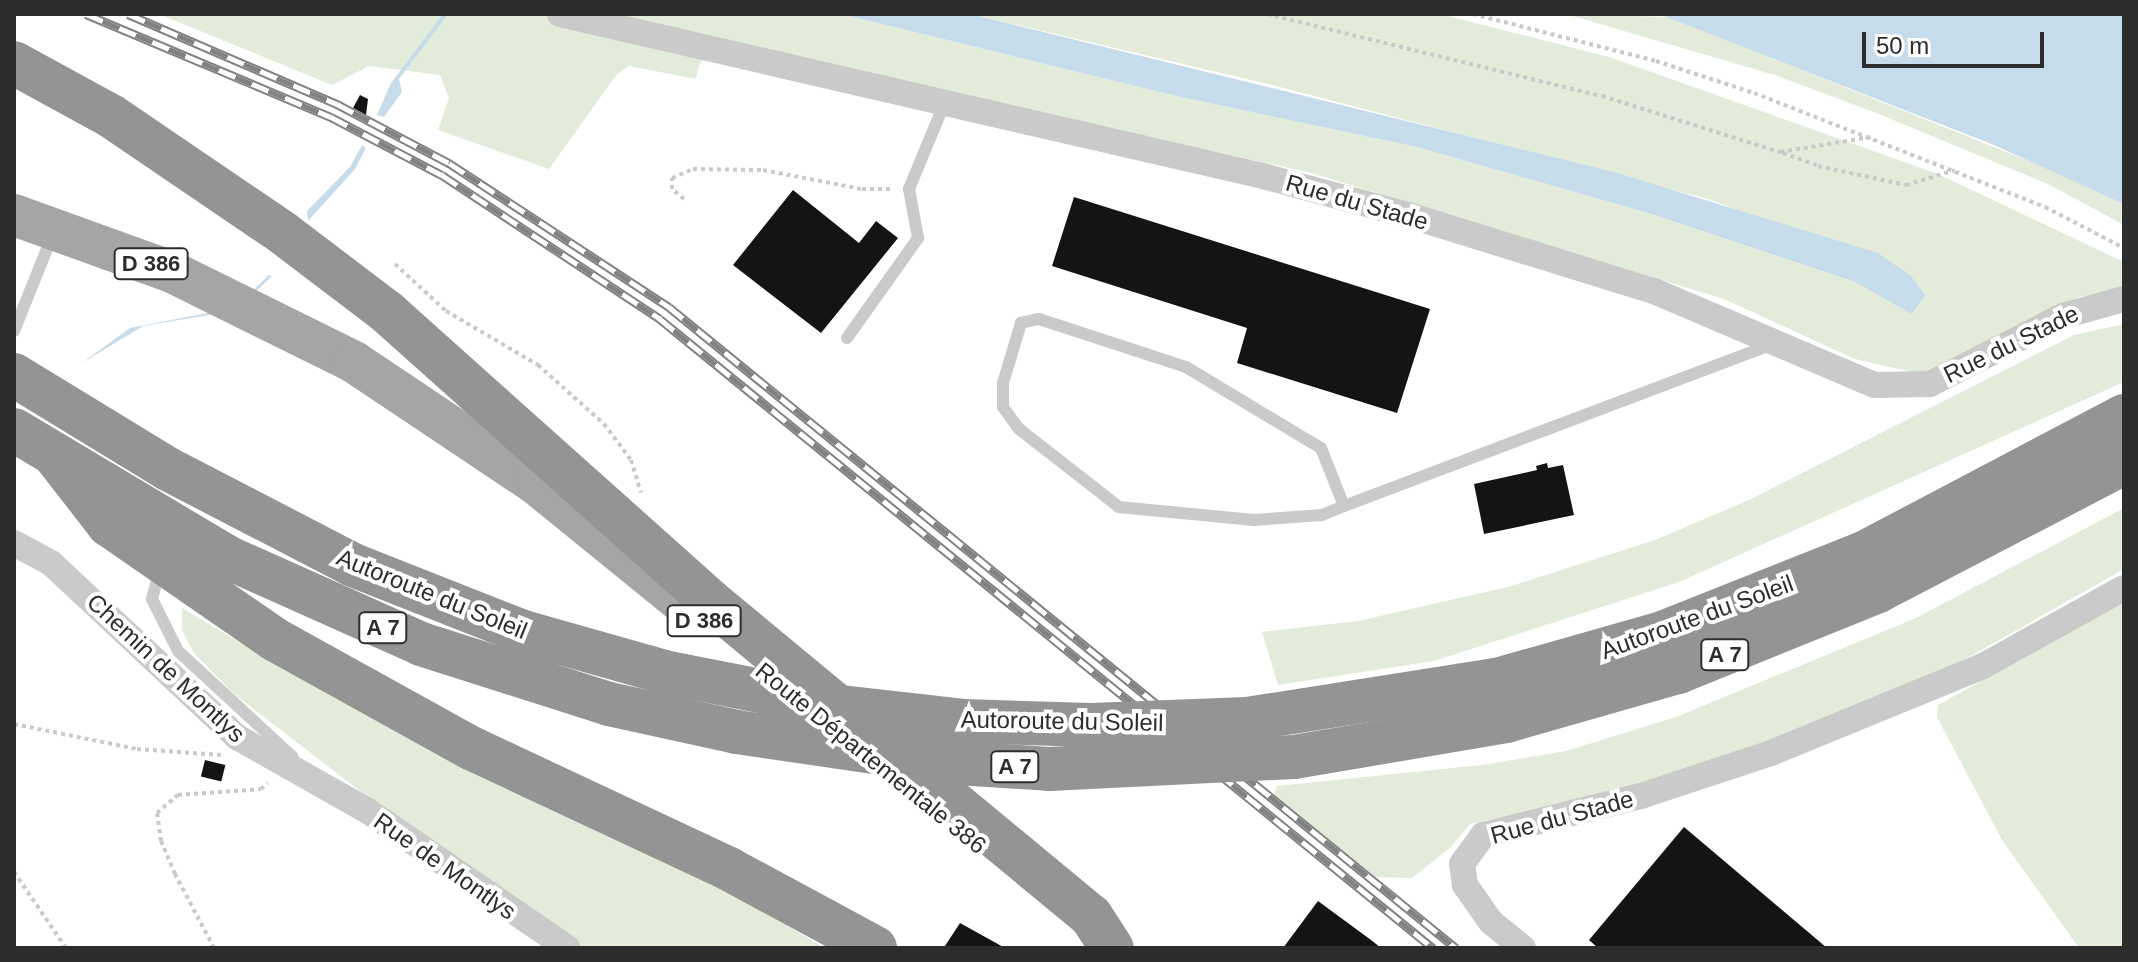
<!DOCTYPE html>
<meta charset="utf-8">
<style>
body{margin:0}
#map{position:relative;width:2138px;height:962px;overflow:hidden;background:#fff;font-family:Arial,sans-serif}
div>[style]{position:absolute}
.green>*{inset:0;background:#e3ebda}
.water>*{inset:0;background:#c6dceb}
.building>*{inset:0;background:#141414;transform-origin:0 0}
.path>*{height:4px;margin-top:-2px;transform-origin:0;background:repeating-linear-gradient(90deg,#cacaca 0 4px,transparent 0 8px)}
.service>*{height:12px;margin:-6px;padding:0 6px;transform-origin:6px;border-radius:6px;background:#cacaca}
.minor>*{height:26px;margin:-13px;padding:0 13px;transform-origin:13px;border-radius:13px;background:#cacaca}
.primary>*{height:42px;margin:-21px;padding:0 21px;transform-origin:21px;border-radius:21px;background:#a5a5a5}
.motorway>*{height:44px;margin:-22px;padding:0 22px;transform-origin:22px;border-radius:22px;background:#949494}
.rail>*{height:9px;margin-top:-4.5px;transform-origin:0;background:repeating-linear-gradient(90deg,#fff 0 18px,#828282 0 36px);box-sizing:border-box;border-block:2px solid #828282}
.motorway-bridge>*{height:44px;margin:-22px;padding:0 22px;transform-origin:22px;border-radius:22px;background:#949494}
span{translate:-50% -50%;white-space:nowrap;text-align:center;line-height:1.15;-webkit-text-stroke:8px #fff;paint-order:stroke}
.shield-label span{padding:2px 6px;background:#fff;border:2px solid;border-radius:6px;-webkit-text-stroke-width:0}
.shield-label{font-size:22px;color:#2d2d2d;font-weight:700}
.street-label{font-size:24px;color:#2d2d2d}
.frame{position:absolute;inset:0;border:16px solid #2d2d2d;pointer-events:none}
.scale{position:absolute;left:1862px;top:32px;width:182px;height:36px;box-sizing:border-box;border:4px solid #2d2d2d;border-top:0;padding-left:10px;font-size:24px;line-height:28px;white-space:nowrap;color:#2d2d2d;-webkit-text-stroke:6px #fff;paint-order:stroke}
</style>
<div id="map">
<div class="green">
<div style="clip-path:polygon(159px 14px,841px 14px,1176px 96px,1417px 147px,1648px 213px,1855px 282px,1912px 313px,1924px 295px,1911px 276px,1711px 200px,1272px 85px,970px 14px,1440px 14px,1609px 57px,1938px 174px,2124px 262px,2124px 290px,2079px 297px,1947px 367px,1920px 374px,1855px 359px,1724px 299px,1311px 173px,718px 41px,699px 65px,696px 79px,629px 66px,617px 74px,549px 169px,438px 130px,449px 98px,440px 75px,369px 66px,332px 85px)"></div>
<div style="clip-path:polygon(1566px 14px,1669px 17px,2079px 181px,2124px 204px,2124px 225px,2048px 184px,1874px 112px,1778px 76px)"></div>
<div style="clip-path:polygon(2124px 324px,2124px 382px,1679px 582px,1434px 661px,1278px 685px,1262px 632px,1358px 621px,1508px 587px,1655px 540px,1749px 500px,2074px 335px)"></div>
<div style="clip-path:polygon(2124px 508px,2124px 569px,1957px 664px,1720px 760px,1633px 788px,1470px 824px,1450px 848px,1412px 878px,1376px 877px,1274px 795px,1277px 786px,1482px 765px,1566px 751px,1676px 717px,1916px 618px)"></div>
<div style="clip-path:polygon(2124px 602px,2124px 948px,2079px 948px,2002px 840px,1937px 717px,1938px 705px)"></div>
<div style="clip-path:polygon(182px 608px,269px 660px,753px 904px,824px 948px,583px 948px,395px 818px,233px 693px,194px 653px,182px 630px)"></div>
</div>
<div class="water">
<div style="clip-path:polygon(443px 14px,448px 14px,399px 79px,402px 92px,384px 117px,377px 115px,391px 83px)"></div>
<div style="clip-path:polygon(841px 14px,970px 14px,1614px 172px,1878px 253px,1911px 276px,1925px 295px,1912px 314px,1855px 282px,1648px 213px,1417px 147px,1176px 96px)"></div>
<div style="clip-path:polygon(1659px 14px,2124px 14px,2124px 204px,1994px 145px)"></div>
<div style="clip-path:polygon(362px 145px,366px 148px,355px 169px,308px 221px,307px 211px,350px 167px)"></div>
<div style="clip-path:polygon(269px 275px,272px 276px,240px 306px,215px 314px,143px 326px,82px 363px,130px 328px,218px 311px,243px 300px)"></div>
</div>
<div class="building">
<div style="clip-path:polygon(360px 95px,368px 99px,366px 115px,353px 108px)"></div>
<div style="clip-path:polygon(793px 190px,859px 243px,876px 221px,898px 238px,821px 333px,733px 265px)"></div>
<div style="clip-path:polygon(1074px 197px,1430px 309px,1397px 413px,1237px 363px,1247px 328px,1052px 266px)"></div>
<div style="clip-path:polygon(1547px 463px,1548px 468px,1563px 465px,1574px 515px,1484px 534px,1474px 484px,1537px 470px,1536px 466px)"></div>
<div style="left:205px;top:760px;width:21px;height:17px;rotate:14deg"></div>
<div style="clip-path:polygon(1684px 827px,1827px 948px,1598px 948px,1589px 940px)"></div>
<div style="clip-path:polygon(1318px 901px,1371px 940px,1381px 948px,1283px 948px)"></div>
<div style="clip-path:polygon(960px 923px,1005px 948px,945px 946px)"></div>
</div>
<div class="path">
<div style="left:1267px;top:14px;width:345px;rotate:13.8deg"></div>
<div style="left:1602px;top:96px;width:187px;rotate:17.5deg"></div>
<div style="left:1780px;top:152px;width:92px;rotate:-9.4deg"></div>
<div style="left:1473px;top:14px;width:189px;rotate:14.4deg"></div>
<div style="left:1656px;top:61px;width:103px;rotate:18.1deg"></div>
<div style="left:1754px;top:93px;width:313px;rotate:21.4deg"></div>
<div style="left:2045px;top:207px;width:89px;rotate:27.4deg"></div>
<div style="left:1783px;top:153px;width:37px;rotate:20deg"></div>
<div style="left:1818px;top:166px;width:90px;rotate:12.2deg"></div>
<div style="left:1906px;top:185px;width:51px;rotate:-17deg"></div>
<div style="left:684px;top:199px;width:16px;rotate:-140deg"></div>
<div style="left:672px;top:189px;width:11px;rotate:-90deg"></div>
<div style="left:672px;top:178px;width:23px;rotate:-23deg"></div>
<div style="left:693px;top:169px;width:70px;rotate:0.8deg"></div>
<div style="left:763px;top:170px;width:101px;rotate:10.9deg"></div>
<div style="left:862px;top:189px;width:29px"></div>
<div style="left:395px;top:264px;width:69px;rotate:42.7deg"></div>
<div style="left:446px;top:311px;width:107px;rotate:30.4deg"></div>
<div style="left:538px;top:365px;width:89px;rotate:41.8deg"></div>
<div style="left:604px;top:424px;width:45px;rotate:53.1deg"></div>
<div style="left:631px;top:460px;width:34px;rotate:73deg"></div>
<div style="left:14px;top:724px;width:126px;rotate:11.5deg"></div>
<div style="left:137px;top:749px;width:84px;rotate:4.1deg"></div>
<div style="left:14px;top:872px;width:92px;rotate:55.6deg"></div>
<div style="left:214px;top:948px;width:84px;rotate:-117.8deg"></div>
<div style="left:175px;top:874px;width:36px;rotate:-113deg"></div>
<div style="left:161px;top:841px;width:28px;rotate:-98deg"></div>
<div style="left:157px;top:813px;width:28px;rotate:-41deg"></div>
<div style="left:178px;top:795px;width:83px;rotate:-4.1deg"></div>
<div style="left:261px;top:789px;width:9px;rotate:-41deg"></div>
</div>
<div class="service">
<div style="left:1039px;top:319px;width:155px;rotate:18.1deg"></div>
<div style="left:1186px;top:367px;width:157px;rotate:31deg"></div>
<div style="left:1321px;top:448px;width:62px;rotate:68.4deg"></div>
<div style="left:1344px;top:506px;width:24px;rotate:158deg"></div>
<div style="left:1322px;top:515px;width:68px;rotate:175.8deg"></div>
<div style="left:1254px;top:520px;width:136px;rotate:-174.5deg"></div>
<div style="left:1119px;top:507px;width:127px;rotate:-142deg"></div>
<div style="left:1019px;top:429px;width:27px;rotate:-126deg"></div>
<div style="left:1003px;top:407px;width:24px;rotate:-90deg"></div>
<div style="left:1003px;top:383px;width:63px;rotate:-73.3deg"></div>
<div style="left:1021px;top:323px;width:18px;rotate:-13deg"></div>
<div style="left:14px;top:331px;width:105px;rotate:-68.1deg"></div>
<div style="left:847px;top:338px;width:123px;rotate:-54.6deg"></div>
<div style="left:918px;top:238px;width:50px;rotate:-100.4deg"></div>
<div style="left:909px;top:189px;width:94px;rotate:-67.5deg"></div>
<div style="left:1344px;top:506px;width:458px;rotate:-20.7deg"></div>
<div style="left:160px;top:569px;width:31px;rotate:105deg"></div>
<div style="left:152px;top:599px;width:58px;rotate:63.4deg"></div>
<div style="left:178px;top:651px;width:156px;rotate:42.7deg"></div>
</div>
<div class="minor">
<div style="left:560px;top:14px;width:721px;rotate:12.98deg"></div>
<div style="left:1263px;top:176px;width:153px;rotate:15.1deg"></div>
<div style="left:1411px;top:216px;width:254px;rotate:17.2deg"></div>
<div style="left:1654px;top:291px;width:239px;rotate:23.1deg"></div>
<div style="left:1874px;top:385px;width:56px;rotate:-1deg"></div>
<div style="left:1930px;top:384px;width:149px;rotate:-27.1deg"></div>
<div style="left:2063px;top:316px;width:63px;rotate:-15.6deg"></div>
<div style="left:14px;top:543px;width:42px;rotate:28.4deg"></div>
<div style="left:51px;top:563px;width:255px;rotate:43.1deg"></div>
<div style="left:237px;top:737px;width:150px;rotate:29.5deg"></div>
<div style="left:368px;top:811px;width:242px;rotate:34.5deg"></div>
<div style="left:1523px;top:948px;width:41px;rotate:-140.9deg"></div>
<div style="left:1491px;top:922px;width:45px;rotate:-125.1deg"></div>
<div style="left:1465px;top:885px;width:21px;rotate:-98deg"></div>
<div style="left:1462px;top:864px;width:36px;rotate:-54deg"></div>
<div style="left:1483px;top:835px;width:163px;rotate:-13.9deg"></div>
<div style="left:1641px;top:796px;width:137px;rotate:-18.3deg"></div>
<div style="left:1771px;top:753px;width:229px;rotate:-22.3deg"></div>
<div style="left:1983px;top:666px;width:161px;rotate:-29deg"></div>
</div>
<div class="primary">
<div style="left:14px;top:215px;width:168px;rotate:19.8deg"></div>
<div style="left:172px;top:272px;width:203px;rotate:26.3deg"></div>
<div style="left:354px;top:362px;width:218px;rotate:33.8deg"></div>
<div style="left:535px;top:483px;width:193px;rotate:39.1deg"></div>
</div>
<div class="motorway">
<div style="left:14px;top:63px;width:111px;rotate:28.7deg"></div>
<div style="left:111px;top:116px;width:208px;rotate:34.2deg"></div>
<div style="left:283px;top:233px;width:131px;rotate:37.2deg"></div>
<div style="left:387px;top:312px;width:433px;rotate:41.8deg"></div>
<div style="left:710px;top:601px;width:494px;rotate:39.6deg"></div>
<div style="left:1091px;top:916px;width:38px;rotate:57deg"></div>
<div style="left:14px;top:375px;width:180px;rotate:31.4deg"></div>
<div style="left:168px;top:469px;width:208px;rotate:27.4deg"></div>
<div style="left:353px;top:565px;width:183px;rotate:21.5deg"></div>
<div style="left:523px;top:632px;width:147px;rotate:15.8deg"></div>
<div style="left:14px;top:430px;width:250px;rotate:30.8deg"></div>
<div style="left:229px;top:558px;width:210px;rotate:24.1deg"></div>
<div style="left:421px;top:644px;width:197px;rotate:17.7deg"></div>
<div style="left:609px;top:704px;width:131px;rotate:12.3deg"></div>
<div style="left:56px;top:457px;width:86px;rotate:52.1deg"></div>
<div style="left:109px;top:525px;width:201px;rotate:34.6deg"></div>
<div style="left:274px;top:639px;width:225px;rotate:29deg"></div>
<div style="left:471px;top:748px;width:285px;rotate:25.1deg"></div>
<div style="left:729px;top:869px;width:166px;rotate:28.4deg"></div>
<div style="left:1247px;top:719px;width:253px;rotate:-8.9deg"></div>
<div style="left:1497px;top:680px;width:175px;rotate:-15.9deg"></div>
<div style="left:1665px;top:632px;width:214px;rotate:-21.7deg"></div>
<div style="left:1864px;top:553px;width:294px;rotate:-27.8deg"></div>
<div style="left:963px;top:721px;width:128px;rotate:1.8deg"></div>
<div style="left:1294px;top:757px;width:215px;rotate:-9.6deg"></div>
<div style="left:1506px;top:721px;width:179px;rotate:-15.9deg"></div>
<div style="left:1678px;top:672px;width:216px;rotate:-22deg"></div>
<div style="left:1878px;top:591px;width:277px;rotate:-27.5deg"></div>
</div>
<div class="rail">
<div style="left:86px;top:14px;width:266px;rotate:22.8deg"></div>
<div style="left:331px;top:117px;width:125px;rotate:27.6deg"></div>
<div style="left:442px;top:175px;width:261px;rotate:33.4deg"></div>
<div style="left:660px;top:319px;width:997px;rotate:39.14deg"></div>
<div style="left:128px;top:14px;width:228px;rotate:23.3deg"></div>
<div style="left:337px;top:104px;width:127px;rotate:27.8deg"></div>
<div style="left:449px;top:163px;width:263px;rotate:33.2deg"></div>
<div style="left:669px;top:307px;width:1015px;rotate:39.16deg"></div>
</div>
<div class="motorway-bridge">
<div style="left:664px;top:672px;width:180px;rotate:11.2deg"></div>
<div style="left:841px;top:707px;width:123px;rotate:6.5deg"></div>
<div style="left:1091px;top:725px;width:156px;rotate:-2.2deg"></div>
<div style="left:737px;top:732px;width:207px;rotate:8.3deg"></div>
<div style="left:942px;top:762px;width:107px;rotate:3.7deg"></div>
<div style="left:1049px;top:769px;width:245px;rotate:-2.8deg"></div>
</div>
<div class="shield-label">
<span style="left:151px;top:264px">D 386</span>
<span style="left:704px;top:621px">D 386</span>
<span style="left:383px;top:628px">A 7</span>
<span style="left:1725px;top:655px">A 7</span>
<span style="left:1015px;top:767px">A 7</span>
</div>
<div class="street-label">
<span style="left:1357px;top:202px;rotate:16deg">Rue du Stade</span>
<span style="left:2011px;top:344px;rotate:-26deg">Rue du Stade</span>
<span style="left:432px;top:594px;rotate:22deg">Autoroute du Soleil</span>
<span style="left:1697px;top:617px;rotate:-20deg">Autoroute du Soleil</span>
<span style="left:166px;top:668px;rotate:43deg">Chemin de Montlys</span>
<span style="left:1062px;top:721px;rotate:1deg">Autoroute du Soleil</span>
<span style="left:871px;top:758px;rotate:39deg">Route Départementale 386</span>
<span style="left:1562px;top:817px;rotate:-15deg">Rue du Stade</span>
<span style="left:445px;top:866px;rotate:35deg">Rue de Montlys</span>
</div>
<div class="frame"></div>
<div class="scale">50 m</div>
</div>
